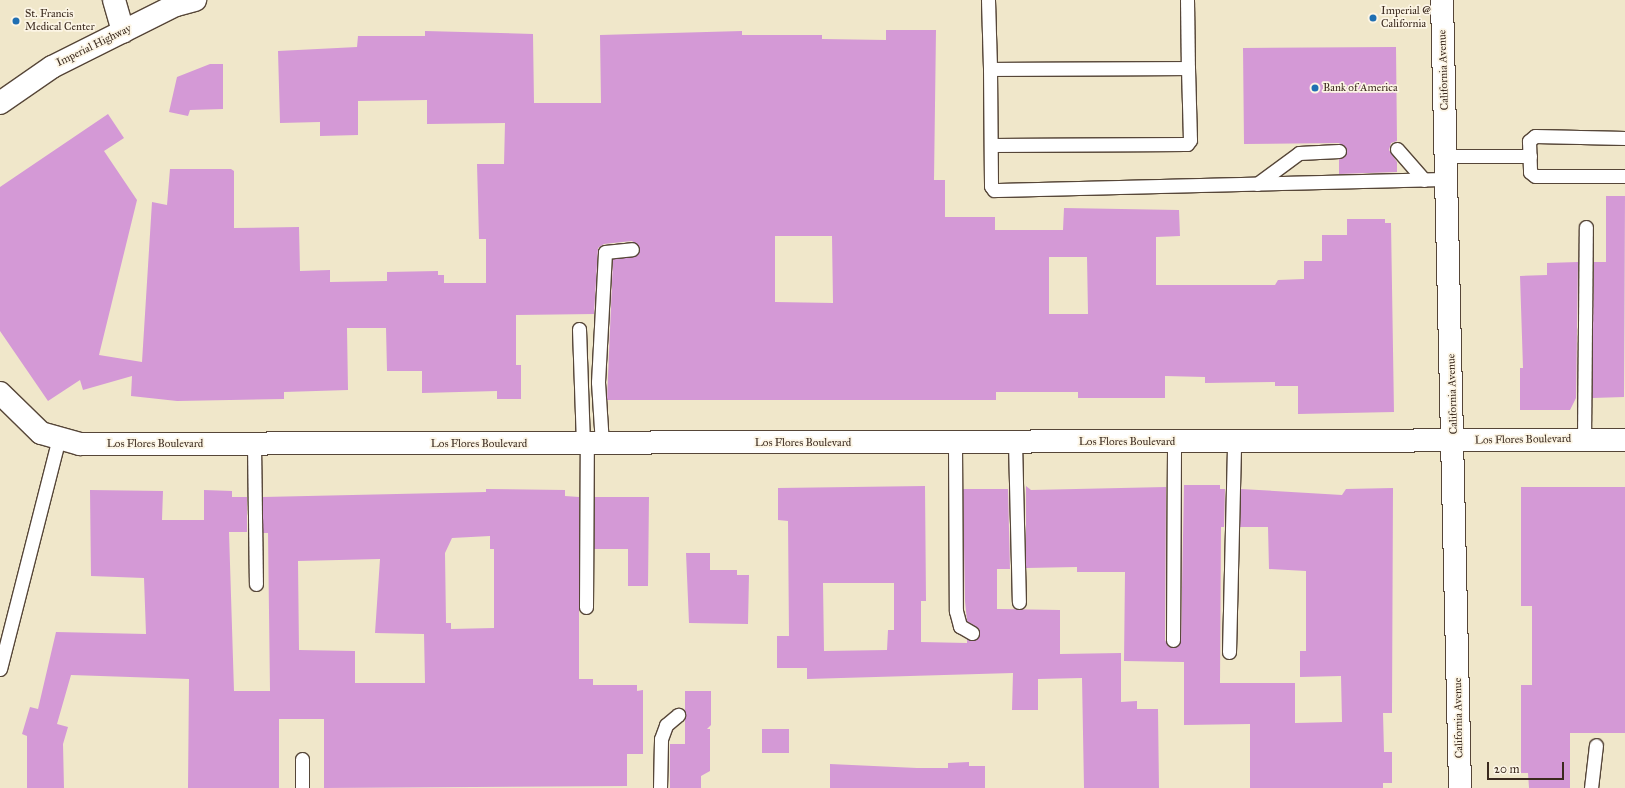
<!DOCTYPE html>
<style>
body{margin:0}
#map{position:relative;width:1625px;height:788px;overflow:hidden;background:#f0e7ca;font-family:"IM FELL Great Primer",serif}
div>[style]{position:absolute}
.building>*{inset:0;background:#d499d6;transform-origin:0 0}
.roads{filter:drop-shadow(1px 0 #564638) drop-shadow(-1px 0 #564638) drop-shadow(0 1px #564638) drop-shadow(0 -1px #564638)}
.service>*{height:13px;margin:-6.5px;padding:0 6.5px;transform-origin:6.5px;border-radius:6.5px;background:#fff}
.minor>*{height:22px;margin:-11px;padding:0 11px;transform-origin:11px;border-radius:11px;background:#fff}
.secondary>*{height:22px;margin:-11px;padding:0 11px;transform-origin:11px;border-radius:11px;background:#fff}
.primary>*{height:22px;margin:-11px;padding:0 11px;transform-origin:11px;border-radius:11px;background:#fff}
.dots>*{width:11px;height:11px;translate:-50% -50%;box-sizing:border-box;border:2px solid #fcf5e5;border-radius:50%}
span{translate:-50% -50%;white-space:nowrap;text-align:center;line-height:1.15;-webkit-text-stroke:3.5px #fcf5e5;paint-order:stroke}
.poi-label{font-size:11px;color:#3b2a1e}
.left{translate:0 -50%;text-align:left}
.street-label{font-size:11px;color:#3b2a1e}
.scale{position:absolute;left:1487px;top:762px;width:77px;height:18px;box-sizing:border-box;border:2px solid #3b2a1e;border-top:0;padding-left:5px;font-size:12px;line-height:14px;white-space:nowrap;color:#3b2a1e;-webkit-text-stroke:3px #fcf5e5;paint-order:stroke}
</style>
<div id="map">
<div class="building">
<div style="clip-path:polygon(evenodd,886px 30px,936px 30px,934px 180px,945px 180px,945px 217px,995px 217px,995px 230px,1063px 230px,1064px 208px,1179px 210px,1180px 236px,1156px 237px,1156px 285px,1275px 285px,1278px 280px,1304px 279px,1304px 261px,1322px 261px,1322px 235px,1347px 235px,1347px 219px,1385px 219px,1385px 223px,1391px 223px,1394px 412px,1298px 414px,1298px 386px,1275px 386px,1275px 382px,1205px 383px,1205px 377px,1165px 376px,1165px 398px,1078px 398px,1078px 392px,996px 392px,996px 400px,607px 400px,613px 259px,637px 255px,640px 248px,632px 241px,604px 244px,598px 248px,594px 314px,516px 315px,516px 365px,521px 365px,521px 399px,497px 399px,497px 391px,422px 393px,422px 371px,387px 371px,386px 328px,347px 328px,348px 390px,284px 392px,284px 399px,177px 401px,131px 396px,132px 376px,83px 390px,80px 380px,48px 401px,0 331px,0 187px,108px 114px,124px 138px,104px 151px,137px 200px,99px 355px,142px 362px,152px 202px,167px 205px,170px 169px,231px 169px,234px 171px,234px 228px,299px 227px,300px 271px,330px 270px,330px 282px,387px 281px,387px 272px,438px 271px,438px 275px,444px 275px,444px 283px,486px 283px,486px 239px,479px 239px,477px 164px,504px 164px,505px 123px,427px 124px,427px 100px,358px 101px,358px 135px,320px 136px,320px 122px,280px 123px,278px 51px,357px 47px,358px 36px,425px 36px,425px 31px,533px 34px,534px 103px,601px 103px,600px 35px,742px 31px,742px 35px,822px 35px,822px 39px,886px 40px,886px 30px,775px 236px,832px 236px,833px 303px,775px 302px,775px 236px,886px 30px,1049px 257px,1087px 257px,1088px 314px,1049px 314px,1049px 257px)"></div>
<div style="clip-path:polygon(1396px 47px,1397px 141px,1391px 143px,1389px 150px,1397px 162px,1397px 172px,1339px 174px,1339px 159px,1347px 151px,1339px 143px,1244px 144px,1243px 48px)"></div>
<div style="clip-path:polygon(210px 64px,223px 64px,223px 109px,190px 110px,188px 116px,169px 112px,177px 77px)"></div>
<div style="clip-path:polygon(1606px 196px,1625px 196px,1624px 397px,1592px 398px,1594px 262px,1606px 262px)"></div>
<div style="clip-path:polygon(1578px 262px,1576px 398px,1570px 410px,1520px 410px,1520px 368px,1523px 368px,1520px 276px,1547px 275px,1547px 263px)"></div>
<div style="clip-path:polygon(1184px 485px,1220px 485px,1220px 489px,1225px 489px,1224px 527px,1221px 527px,1220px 683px,1295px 683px,1295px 723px,1342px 722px,1341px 676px,1300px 677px,1300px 651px,1306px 651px,1306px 571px,1269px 569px,1268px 527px,1240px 527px,1241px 489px,1342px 495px,1346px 489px,1393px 488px,1392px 713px,1383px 713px,1384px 752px,1392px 752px,1392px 783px,1383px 783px,1383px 788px,1250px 788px,1250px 724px,1184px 725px,1184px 662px,1124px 661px,1125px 572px,1077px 572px,1077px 567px,1026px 568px,1026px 486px,1031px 490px,1166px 487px,1165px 640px,1169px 647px,1177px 647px,1181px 640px)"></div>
<div style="clip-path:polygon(evenodd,925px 486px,926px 601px,921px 601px,921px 642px,967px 643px,967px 639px,979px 637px,979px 629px,967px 621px,965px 601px,963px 489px,1008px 489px,1010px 569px,997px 569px,997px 609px,1060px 610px,1060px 654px,1121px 653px,1121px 702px,1137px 701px,1137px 709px,1158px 709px,1159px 788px,1084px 788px,1082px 678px,1038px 679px,1038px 710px,1012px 710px,1013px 673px,807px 679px,807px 668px,777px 668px,777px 636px,789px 636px,788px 521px,778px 520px,778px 488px,925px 486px,823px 583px,894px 583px,894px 630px,888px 630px,887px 650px,824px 651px,823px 583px)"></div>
<div style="clip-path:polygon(1521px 487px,1625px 487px,1625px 733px,1570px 733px,1570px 788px,1529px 788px,1528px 773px,1521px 773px,1521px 685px,1532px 685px,1532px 606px,1521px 606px)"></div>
<div style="clip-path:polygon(evenodd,486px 489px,565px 490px,565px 496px,579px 497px,579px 679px,593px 679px,593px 685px,637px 685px,637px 691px,643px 690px,643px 754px,627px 754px,627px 786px,324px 788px,324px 719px,279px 719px,279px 788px,188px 788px,189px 679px,71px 675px,57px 724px,68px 727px,63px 744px,64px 788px,27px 788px,27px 736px,22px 734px,30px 707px,38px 709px,56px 632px,146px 634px,144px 578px,91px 576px,90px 490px,163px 491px,162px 520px,204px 520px,204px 490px,232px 491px,232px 497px,247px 497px,247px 532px,229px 532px,234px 691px,270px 691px,268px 533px,263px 533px,263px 497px,486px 492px,486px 489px,490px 536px,490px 549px,494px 549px,494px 628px,451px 629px,451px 623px,446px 623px,445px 553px,452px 538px,490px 536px,486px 489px,380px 559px,375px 633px,424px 634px,425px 683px,355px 683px,355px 651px,299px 650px,298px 561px,380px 559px)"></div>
<div style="clip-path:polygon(595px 497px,649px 497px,648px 586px,628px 586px,628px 549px,594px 549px)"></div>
<div style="clip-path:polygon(686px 553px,710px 553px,710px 570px,737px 570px,737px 575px,749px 575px,748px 624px,689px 623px)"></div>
<div style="clip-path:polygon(685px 691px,711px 691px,711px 725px,707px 729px,710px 729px,710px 771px,701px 776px,701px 788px,670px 788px,670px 744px,685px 744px)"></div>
<div style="left:762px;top:729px;width:27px;height:24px"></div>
<div style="clip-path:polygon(969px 762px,969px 766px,985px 766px,985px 788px,830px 788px,830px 764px,917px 768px,948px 768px,948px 763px)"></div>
</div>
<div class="roads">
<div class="service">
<div style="left:988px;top:0;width:69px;rotate:88.3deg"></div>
<div style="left:1187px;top:0;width:68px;rotate:89.2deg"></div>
<div style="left:1625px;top:138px;width:90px;rotate:-178.7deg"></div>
<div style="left:1535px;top:136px;width:8px;rotate:140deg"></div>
<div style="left:1529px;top:141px;width:31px;rotate:88deg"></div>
<div style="left:1530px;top:172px;width:6px;rotate:39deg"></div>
<div style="left:1535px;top:176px;width:90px"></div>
<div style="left:991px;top:145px;width:196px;rotate:-0.3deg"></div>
<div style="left:1187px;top:144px;width:5px;rotate:-53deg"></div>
<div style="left:1190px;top:140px;width:72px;rotate:-91.6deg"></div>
<div style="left:1188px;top:68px;width:198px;rotate:179.7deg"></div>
<div style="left:990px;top:69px;width:117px;rotate:89.5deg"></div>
<div style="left:991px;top:186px;width:5px;rotate:53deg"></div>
<div style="left:994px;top:190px;width:453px;rotate:-1.4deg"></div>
<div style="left:1397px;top:149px;width:41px;rotate:48.9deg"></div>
<div style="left:1446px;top:156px;width:84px"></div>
<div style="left:1257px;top:184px;width:52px;rotate:-36.4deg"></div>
<div style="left:1299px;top:153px;width:40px;rotate:-2.9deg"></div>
<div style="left:579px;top:329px;width:114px;rotate:88deg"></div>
<div style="left:1584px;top:440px;width:213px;rotate:-89.5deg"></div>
<div style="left:1015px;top:442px;width:160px;rotate:88.6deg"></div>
<div style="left:955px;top:443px;width:168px;rotate:89.7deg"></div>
<div style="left:956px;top:611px;width:16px;rotate:75deg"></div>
<div style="left:960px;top:626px;width:14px;rotate:30deg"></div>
<div style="left:254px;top:444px;width:140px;rotate:89.2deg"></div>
<div style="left:602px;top:444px;width:62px;rotate:-93.7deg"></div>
<div style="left:598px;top:382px;width:130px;rotate:-86.9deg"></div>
<div style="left:605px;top:252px;width:27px;rotate:-6deg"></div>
<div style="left:586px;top:607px;width:164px;rotate:-89.7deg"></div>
<div style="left:1173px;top:640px;width:198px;rotate:-89.7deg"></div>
<div style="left:1229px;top:652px;width:210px;rotate:-88.6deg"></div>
<div style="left:0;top:669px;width:235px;rotate:-75.7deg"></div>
<div style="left:302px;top:788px;width:29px;rotate:-90deg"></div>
<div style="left:660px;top:788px;width:49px;rotate:-88.8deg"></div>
<div style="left:661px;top:739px;width:15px;rotate:-70deg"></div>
<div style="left:666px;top:725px;width:16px;rotate:-40deg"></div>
<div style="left:1591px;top:788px;width:43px;rotate:-83.4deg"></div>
</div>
<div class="minor">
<div style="left:114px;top:0;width:33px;rotate:74deg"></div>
<div style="left:0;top:393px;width:57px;rotate:44.3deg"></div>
<div style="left:41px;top:433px;width:41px;rotate:15.8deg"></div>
<div style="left:80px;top:444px;width:1545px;rotate:-0.15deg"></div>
</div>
<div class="secondary">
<div style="left:1442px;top:0;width:788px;rotate:88.69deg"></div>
</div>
<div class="primary">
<div style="left:0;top:103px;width:63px;rotate:-34.7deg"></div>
<div style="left:52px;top:67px;width:139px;rotate:-26.6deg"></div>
<div style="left:176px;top:5px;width:20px;rotate:-15deg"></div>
</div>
</div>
<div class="dots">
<div style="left:1373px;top:18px;background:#1f6fb2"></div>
<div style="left:16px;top:21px;background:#1f6fb2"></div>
<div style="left:1315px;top:88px;background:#1f6fb2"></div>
</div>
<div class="poi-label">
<span class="left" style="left:1381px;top:18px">Imperial @<br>California</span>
<span class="left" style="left:25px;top:21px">St. Francis<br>Medical Center</span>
<span class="left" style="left:1323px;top:88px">Bank of America</span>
</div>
<div class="street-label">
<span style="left:94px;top:46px;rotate:-26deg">Imperial Highway</span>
<span style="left:1444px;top:70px;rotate:-92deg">California Avenue</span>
<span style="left:1453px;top:394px;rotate:-92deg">California Avenue</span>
<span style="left:1523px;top:440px;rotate:-1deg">Los Flores Boulevard</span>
<span style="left:1127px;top:442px">Los Flores Boulevard</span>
<span style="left:803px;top:443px">Los Flores Boulevard</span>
<span style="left:155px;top:444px">Los Flores Boulevard</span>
<span style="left:479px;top:444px">Los Flores Boulevard</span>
<span style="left:1459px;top:718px;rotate:-91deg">California Avenue</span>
</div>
<div class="scale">20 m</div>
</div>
